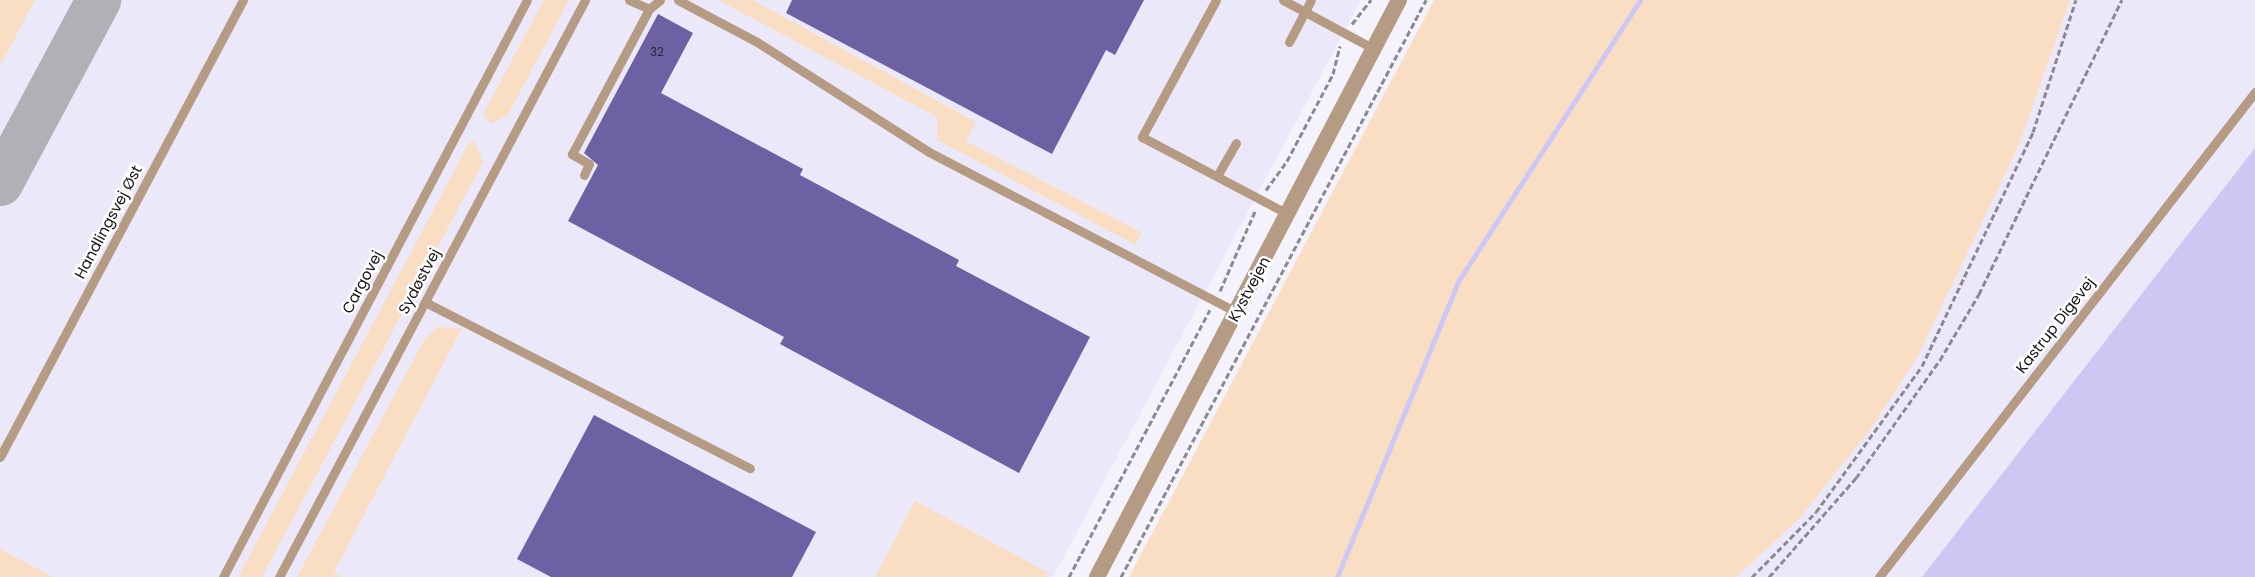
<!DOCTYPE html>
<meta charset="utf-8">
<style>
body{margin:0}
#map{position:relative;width:2255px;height:577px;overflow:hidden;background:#f4f3fb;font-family:Poppins,sans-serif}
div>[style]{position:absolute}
.built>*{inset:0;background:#ebe9f9}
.green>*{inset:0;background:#fadec4}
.water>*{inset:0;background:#cdc7f3}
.stream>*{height:5px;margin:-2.5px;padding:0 2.5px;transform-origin:2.5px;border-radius:2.5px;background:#cdc7f3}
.taxiway>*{height:45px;margin:-22.5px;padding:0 22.5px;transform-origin:22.5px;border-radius:22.5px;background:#b2b0b7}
.building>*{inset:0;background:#6d61a3}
.path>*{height:3px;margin-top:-1.5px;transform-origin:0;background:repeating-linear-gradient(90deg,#8b8a90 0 6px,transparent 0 9px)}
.service>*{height:9px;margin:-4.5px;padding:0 4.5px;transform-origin:4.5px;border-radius:4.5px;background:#b59b83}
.tertiary>*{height:16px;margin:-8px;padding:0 8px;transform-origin:8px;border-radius:8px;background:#b59b83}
span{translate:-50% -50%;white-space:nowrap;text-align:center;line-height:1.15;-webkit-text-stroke:5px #fff;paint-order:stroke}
.number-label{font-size:12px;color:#2a2638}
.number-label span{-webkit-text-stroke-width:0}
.street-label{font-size:15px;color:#131215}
</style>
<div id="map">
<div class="built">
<div style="clip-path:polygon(0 0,1361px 0,1053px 577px,0 577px)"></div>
<div style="clip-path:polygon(2043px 0,2255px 0,2255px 153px,1924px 577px,1719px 577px)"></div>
</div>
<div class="green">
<div style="clip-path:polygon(0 0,35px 0,0 66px)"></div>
<div style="clip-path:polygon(544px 0,569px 0,508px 115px,491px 124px,483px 114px)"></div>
<div style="clip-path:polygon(718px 0,753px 0,976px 122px,966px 141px,1141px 232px,1136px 245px,937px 140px,937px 117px)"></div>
<div style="clip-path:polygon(1434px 0,2070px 0,2019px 145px,1918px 356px,1870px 430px,1799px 519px,1736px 577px,1129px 577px)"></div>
<div style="clip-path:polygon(474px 141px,483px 162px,262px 577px,238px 577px,469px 143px)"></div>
<div style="clip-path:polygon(438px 327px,462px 328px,334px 572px,342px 577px,297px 577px,424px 340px)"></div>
<div style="clip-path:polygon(915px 501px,1049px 573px,1046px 577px,875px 577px)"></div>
<div style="clip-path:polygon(0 549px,53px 577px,0 577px)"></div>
</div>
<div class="water">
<div style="clip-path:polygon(2255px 148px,2255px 577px,1922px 577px)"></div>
</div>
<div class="stream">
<div style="left:1337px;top:577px;width:321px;rotate:-67.7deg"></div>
<div style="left:1459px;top:280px;width:333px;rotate:-57.1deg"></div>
</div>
<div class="taxiway">
<div style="left:0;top:183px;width:208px;rotate:-61.8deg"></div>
</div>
<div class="building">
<div style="clip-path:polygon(792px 0,1144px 0,1115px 55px,1106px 50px,1052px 154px,786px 13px)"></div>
<div style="clip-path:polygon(658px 14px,693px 33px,661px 93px,803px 169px,800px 175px,959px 260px,956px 266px,1090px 337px,1019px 473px,780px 344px,784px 337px,568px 221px,598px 165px,584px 153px)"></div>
<div style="clip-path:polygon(594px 415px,816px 532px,792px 577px,551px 577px,517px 559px)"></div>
</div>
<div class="path">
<div style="left:1352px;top:24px;width:31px;rotate:-52deg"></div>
<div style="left:1266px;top:190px;width:36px;rotate:-54deg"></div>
<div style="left:1287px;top:161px;width:98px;rotate:-62.1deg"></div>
<div style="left:1333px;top:74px;width:29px;rotate:-76deg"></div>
<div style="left:1220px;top:291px;width:90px;rotate:-66.3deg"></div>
<div style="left:1069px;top:577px;width:302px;rotate:-62.2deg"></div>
<div style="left:1121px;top:577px;width:653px;rotate:-62.14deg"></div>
<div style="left:1752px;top:577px;width:91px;rotate:-45.4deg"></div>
<div style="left:1816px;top:512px;width:180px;rotate:-54deg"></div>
<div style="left:1922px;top:366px;width:259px;rotate:-64.6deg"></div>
<div style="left:2033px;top:132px;width:139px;rotate:-72deg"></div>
<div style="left:1769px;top:577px;width:132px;rotate:-48.7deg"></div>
<div style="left:1856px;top:478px;width:145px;rotate:-54.6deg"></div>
<div style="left:1940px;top:360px;width:77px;rotate:-59.4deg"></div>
<div style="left:1979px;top:294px;width:327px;rotate:-64.1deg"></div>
</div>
<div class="service">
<div style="left:629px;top:0;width:22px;rotate:24deg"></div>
<div style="left:649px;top:9px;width:14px;rotate:-39deg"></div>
<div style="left:678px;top:0;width:89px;rotate:28deg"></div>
<div style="left:757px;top:42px;width:204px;rotate:32.6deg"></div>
<div style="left:929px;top:152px;width:347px;rotate:27.5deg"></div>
<div style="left:1216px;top:0;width:156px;rotate:118.4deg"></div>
<div style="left:1142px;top:137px;width:165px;rotate:27.8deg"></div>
<div style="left:1283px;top:0;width:103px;rotate:28.3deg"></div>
<div style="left:1289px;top:42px;width:47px;rotate:-62.4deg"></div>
<div style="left:584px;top:175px;width:12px;rotate:-66deg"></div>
<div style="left:589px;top:164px;width:20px;rotate:-150deg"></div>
<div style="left:572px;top:154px;width:164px;rotate:-62deg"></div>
<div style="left:1217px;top:176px;width:38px;rotate:-60deg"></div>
<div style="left:425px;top:302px;width:365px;rotate:27.1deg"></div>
<div style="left:0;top:457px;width:518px;rotate:-62deg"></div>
<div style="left:223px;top:577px;width:652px;rotate:-62.22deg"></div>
<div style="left:279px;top:577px;width:653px;rotate:-62.06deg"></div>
<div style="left:1879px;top:577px;width:614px;rotate:-52.22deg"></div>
</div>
<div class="tertiary">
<div style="left:1097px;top:577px;width:651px;rotate:-62.37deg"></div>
</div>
<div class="number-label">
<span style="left:657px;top:52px">32</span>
</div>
<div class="street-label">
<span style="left:108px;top:222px;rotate:-62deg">Handlingsvej Øst</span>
<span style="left:419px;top:281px;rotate:-62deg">Sydøstvej</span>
<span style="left:362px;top:282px;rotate:-62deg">Cargovej</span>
<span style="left:1249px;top:289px;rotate:-62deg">Kystvejen</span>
<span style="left:2055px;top:325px;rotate:-52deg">Kastrup Digevej</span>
</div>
</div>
